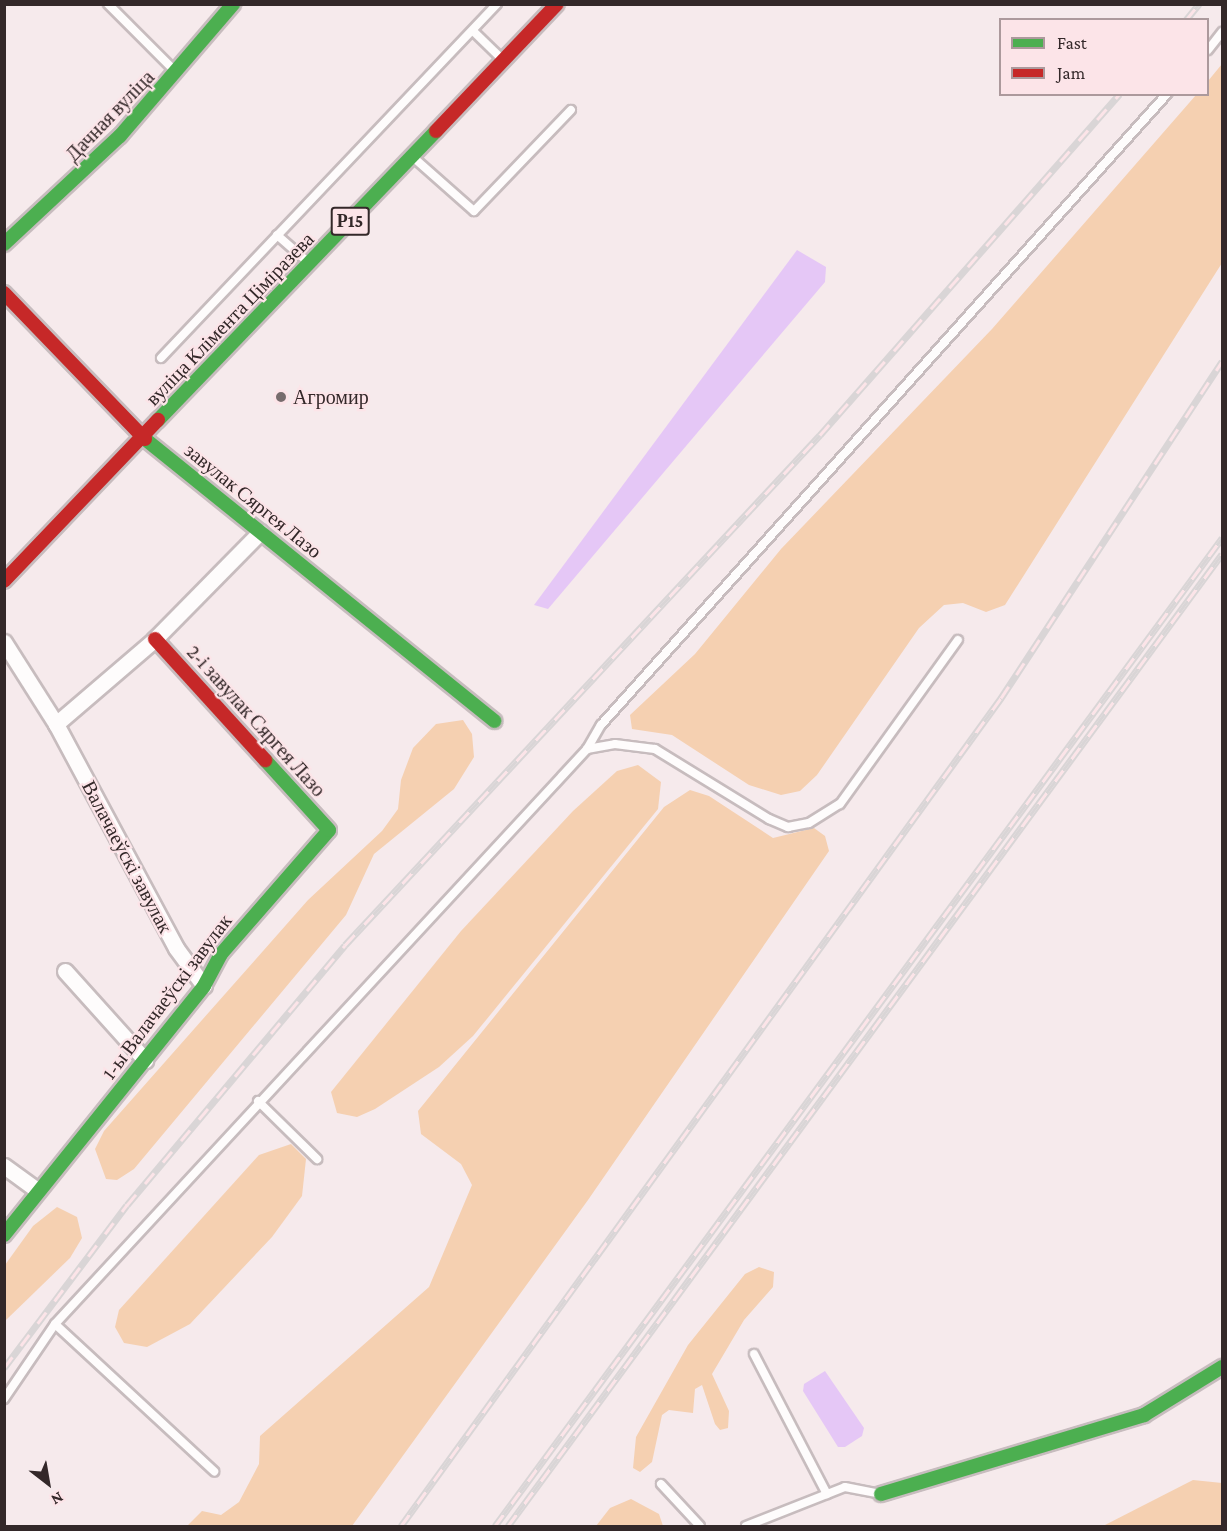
<!DOCTYPE html>
<meta charset="utf-8">
<style>
body{margin:0}
#map{position:relative;width:1227px;height:1531px;overflow:hidden;background:#f6eaec;font-family:"Crimson Pro",serif}
div>[style]{position:absolute}
.green>*{inset:0;background:#f5d0b1}
.water>*{inset:0;background:#e5c7f6}
.roads{filter:drop-shadow(2px 0 #c7bcbe) drop-shadow(-2px 0 #c7bcbe) drop-shadow(0 2px #c7bcbe) drop-shadow(0 -2px #c7bcbe)}
.lane>*{height:8px;margin:-4px;padding:0 4px;transform-origin:4px;border-radius:4px;background:#fefcfc}
.street>*{height:15px;margin:-7.5px;padding:0 7.5px;transform-origin:7.5px;border-radius:7.5px;background:#fefcfc}
.fast>*{height:14px;margin:-7px;padding:0 7px;transform-origin:7px;border-radius:7px;background:#4caf50}
.jam>*{height:14px;margin:-7px;padding:0 7px;transform-origin:7px;border-radius:7px;background:#c62828}
.rail>*{height:7px;margin-top:-3.5px;transform-origin:0;background:repeating-linear-gradient(90deg,#fce4e8 0 14px,#d9d5d6 0 28px);box-sizing:border-box;border-block:2px solid #d9d5d6}
.dots>*{width:16px;height:16px;translate:-50% -50%;box-sizing:border-box;border:3px solid #fce4e8;border-radius:50%}
span{translate:-50% -50%;white-space:nowrap;text-align:center;line-height:1.15;-webkit-text-stroke:4.5px #fce4e8;paint-order:stroke}
.shield-label span{padding:2px 4px;background:#fce4e8;border:2px solid;border-radius:4px;-webkit-text-stroke-width:0}
.shield-label{font-size:18px;color:#332829;font-weight:700}
.street-label{font-size:20px;color:#332829}
.poi-label{font-size:20px;color:#332829}
.left{translate:0 -50%;text-align:left}
.frame{position:absolute;inset:0;border:6px solid #332829;pointer-events:none}
.legend{position:absolute;left:999px;top:18px;width:210px;height:78px;box-sizing:border-box;background:#fce4e8;border:2px solid #ac999c;margin:0;padding:8px 10px;list-style:none;font-size:18px;color:#332829}
.legend li{display:flex;align-items:center;gap:12px;height:30px}
.legend b{width:30px;border:2px solid #ac999c}
.north{position:absolute;left:18px;top:1453px;width:60px;height:60px;-webkit-text-stroke:4px #fce4e8;paint-order:stroke;rotate:149deg;font-size:16px;font-weight:700;line-height:24px;text-align:center;color:#332829}
.north::after{content:'';display:block;margin:auto;width:21px;height:27px;background:#332829;clip-path:polygon(50% 0,100% 100%,50% 72%,0 100%)}
</style>
<div id="map">
<div class="green">
<div style="clip-path:polygon(1222px 64px,1222px 263px,1005px 605px,986px 612px,963px 603px,944px 605px,919px 628px,817px 775px,800px 791px,781px 795px,749px 785px,672px 735px,632px 729px,630px 715px,695px 654px,781px 549px,992px 329px,1196px 95px,1208px 94px,1208px 81px)"></div>
<div style="clip-path:polygon(463px 720px,472px 734px,474px 757px,454px 789px,374px 854px,346px 915px,134px 1169px,117px 1180px,106px 1179px,95px 1149px,104px 1131px,308px 900px,382px 831px,398px 809px,401px 780px,413px 748px,436px 724px)"></div>
<div style="clip-path:polygon(638px 765px,661px 782px,658px 809px,473px 1036px,439px 1067px,375px 1109px,357px 1117px,337px 1113px,331px 1092px,461px 931px,573px 811px,617px 771px)"></div>
<div style="clip-path:polygon(690px 790px,709px 796px,773px 838px,814px 828px,825px 836px,829px 851px,588px 1200px,352px 1526px,187px 1526px,202px 1511px,221px 1515px,239px 1502px,259px 1464px,260px 1436px,429px 1287px,472px 1185px,461px 1164px,421px 1134px,418px 1111px,664px 807px)"></div>
<div style="clip-path:polygon(291px 1144px,306px 1159px,302px 1196px,272px 1237px,190px 1324px,147px 1347px,124px 1343px,115px 1327px,119px 1310px,259px 1155px)"></div>
<div style="clip-path:polygon(57px 1207px,77px 1217px,82px 1238px,70px 1258px,5px 1321px,5px 1265px,33px 1226px)"></div>
<div style="clip-path:polygon(759px 1267px,774px 1272px,773px 1287px,744px 1320px,712px 1374px,729px 1411px,728px 1428px,720px 1430px,715px 1424px,702px 1385px,695px 1389px,693px 1413px,669px 1410px,662px 1415px,652px 1462px,640px 1472px,633px 1468px,636px 1437px,688px 1345px,745px 1274px)"></div>
<div style="clip-path:polygon(1193px 1480px,1222px 1483px,1222px 1526px,1103px 1526px)"></div>
<div style="clip-path:polygon(631px 1499px,659px 1514px,663px 1526px,596px 1526px,610px 1508px)"></div>
</div>
<div class="water">
<div style="clip-path:polygon(797px 250px,826px 267px,825px 282px,548px 609px,534px 605px)"></div>
<div style="clip-path:polygon(825px 1371px,864px 1428px,862px 1436px,845px 1447px,838px 1447px,803px 1391px,804px 1384px)"></div>
</div>
<div class="roads">
<div class="lane">
<div style="left:108px;top:4px;width:93px;rotate:45deg"></div>
<div style="left:473px;top:31px;width:39px;rotate:44deg"></div>
<div style="left:1208px;top:50px;width:23px;rotate:-52deg"></div>
<div style="left:414px;top:158px;width:80px;rotate:41.5deg"></div>
<div style="left:474px;top:211px;width:140px;rotate:-46.2deg"></div>
<div style="left:277px;top:235px;width:41px;rotate:41.1deg"></div>
<div style="left:161px;top:358px;width:488px;rotate:-46.5deg"></div>
<div style="left:587px;top:749px;width:28px;rotate:-60deg"></div>
<div style="left:601px;top:725px;width:848px;rotate:-48.11deg"></div>
<div style="left:258px;top:1101px;width:83px;rotate:44.5deg"></div>
<div style="left:55px;top:1324px;width:783px;rotate:-47.22deg"></div>
<div style="left:587px;top:749px;width:28px;rotate:-10deg"></div>
<div style="left:615px;top:744px;width:40px;rotate:7.1deg"></div>
<div style="left:655px;top:749px;width:134px;rotate:31.6deg"></div>
<div style="left:769px;top:819px;width:21px;rotate:23deg"></div>
<div style="left:788px;top:827px;width:21px;rotate:-11deg"></div>
<div style="left:809px;top:823px;width:36px;rotate:-32deg"></div>
<div style="left:840px;top:804px;width:202px;rotate:-54.3deg"></div>
<div style="left:754px;top:1354px;width:158px;rotate:62.5deg"></div>
<div style="left:4px;top:1399px;width:91px;rotate:-55.8deg"></div>
<div style="left:55px;top:1324px;width:217px;rotate:42.8deg"></div>
<div style="left:661px;top:1484px;width:57px;rotate:47.1deg"></div>
<div style="left:746px;top:1526px;width:106px;rotate:-21.5deg"></div>
<div style="left:845px;top:1487px;width:36px;rotate:11deg"></div>
</div>
<div class="street">
<div style="left:4px;top:642px;width:97px;rotate:57.6deg"></div>
<div style="left:56px;top:724px;width:254px;rotate:61.8deg"></div>
<div style="left:176px;top:948px;width:47px;rotate:53.6deg"></div>
<div style="left:56px;top:724px;width:130px;rotate:-40.6deg"></div>
<div style="left:155px;top:639px;width:150px;rotate:-45.5deg"></div>
<div style="left:65px;top:971px;width:120px;rotate:48deg"></div>
<div style="left:4px;top:1166px;width:41px;rotate:36deg"></div>
</div>
<div class="fast">
<div style="left:4px;top:244px;width:158px;rotate:-43deg"></div>
<div style="left:120px;top:136px;width:174px;rotate:-49.4deg"></div>
<div style="left:158px;top:420px;width:401px;rotate:-46.1deg"></div>
<div style="left:145px;top:439px;width:449px;rotate:38.9deg"></div>
<div style="left:4px;top:1235px;width:319px;rotate:-51.2deg"></div>
<div style="left:204px;top:986px;width:36px;rotate:-62deg"></div>
<div style="left:221px;top:954px;width:164px;rotate:-48.9deg"></div>
<div style="left:329px;top:830px;width:95px;rotate:-132.4deg"></div>
<div style="left:881px;top:1494px;width:275px;rotate:-16.7deg"></div>
<div style="left:1144px;top:1415px;width:92px;rotate:-31.6deg"></div>
</div>
<div class="jam">
<div style="left:436px;top:131px;width:175px;rotate:-46.4deg"></div>
<div style="left:4px;top:293px;width:203px;rotate:46deg"></div>
<div style="left:4px;top:581px;width:223px;rotate:-46.3deg"></div>
<div style="left:155px;top:639px;width:164px;rotate:47.7deg"></div>
</div>
</div>
<div class="rail">
<div style="left:1186px;top:20px;width:21px;rotate:-51deg"></div>
<div style="left:4px;top:1368px;width:204px;rotate:-53deg"></div>
<div style="left:127px;top:1205px;width:339px;rotate:-50deg"></div>
<div style="left:345px;top:945px;width:697px;rotate:-47.04deg"></div>
<div style="left:820px;top:435px;width:454px;rotate:-48.7deg"></div>
<div style="left:401px;top:1526px;width:1023px;rotate:-54.07deg"></div>
<div style="left:1001px;top:698px;width:403px;rotate:-56.7deg"></div>
<div style="left:495px;top:1526px;width:1227px;rotate:-53.65deg"></div>
<div style="left:508px;top:1526px;width:1206px;rotate:-53.7deg"></div>
</div>
<div class="dots">
<div style="left:281px;top:397px;background:#776c6d"></div>
</div>
<div class="shield-label">
<span style="left:350px;top:221px">Р15</span>
</div>
<div class="street-label">
<span style="left:110px;top:116px;rotate:-46deg">Дачная вуліца</span>
<span style="left:230px;top:319px;rotate:-46deg">вуліца Клімента Ціміразева</span>
<span style="left:253px;top:501px;rotate:39deg">завулак Сяргея Лазо</span>
<span style="left:256px;top:721px;rotate:48deg">2-і завулак Сяргея Лазо</span>
<span style="left:127px;top:857px;rotate:62deg">Валачаеўскі завулак</span>
<span style="left:167px;top:997px;rotate:-53deg">1-ы Валачаеўскі завулак</span>
</div>
<div class="poi-label">
<span class="left" style="left:293px;top:397px">Агромир</span>
</div>
<div class="frame"></div>
<ul class="legend">
<li><b style="height:8px;background:#4caf50"></b>Fast</li>
<li><b style="height:8px;background:#c62828"></b>Jam</li>
</ul>
<div class="north">N</div>
</div>
